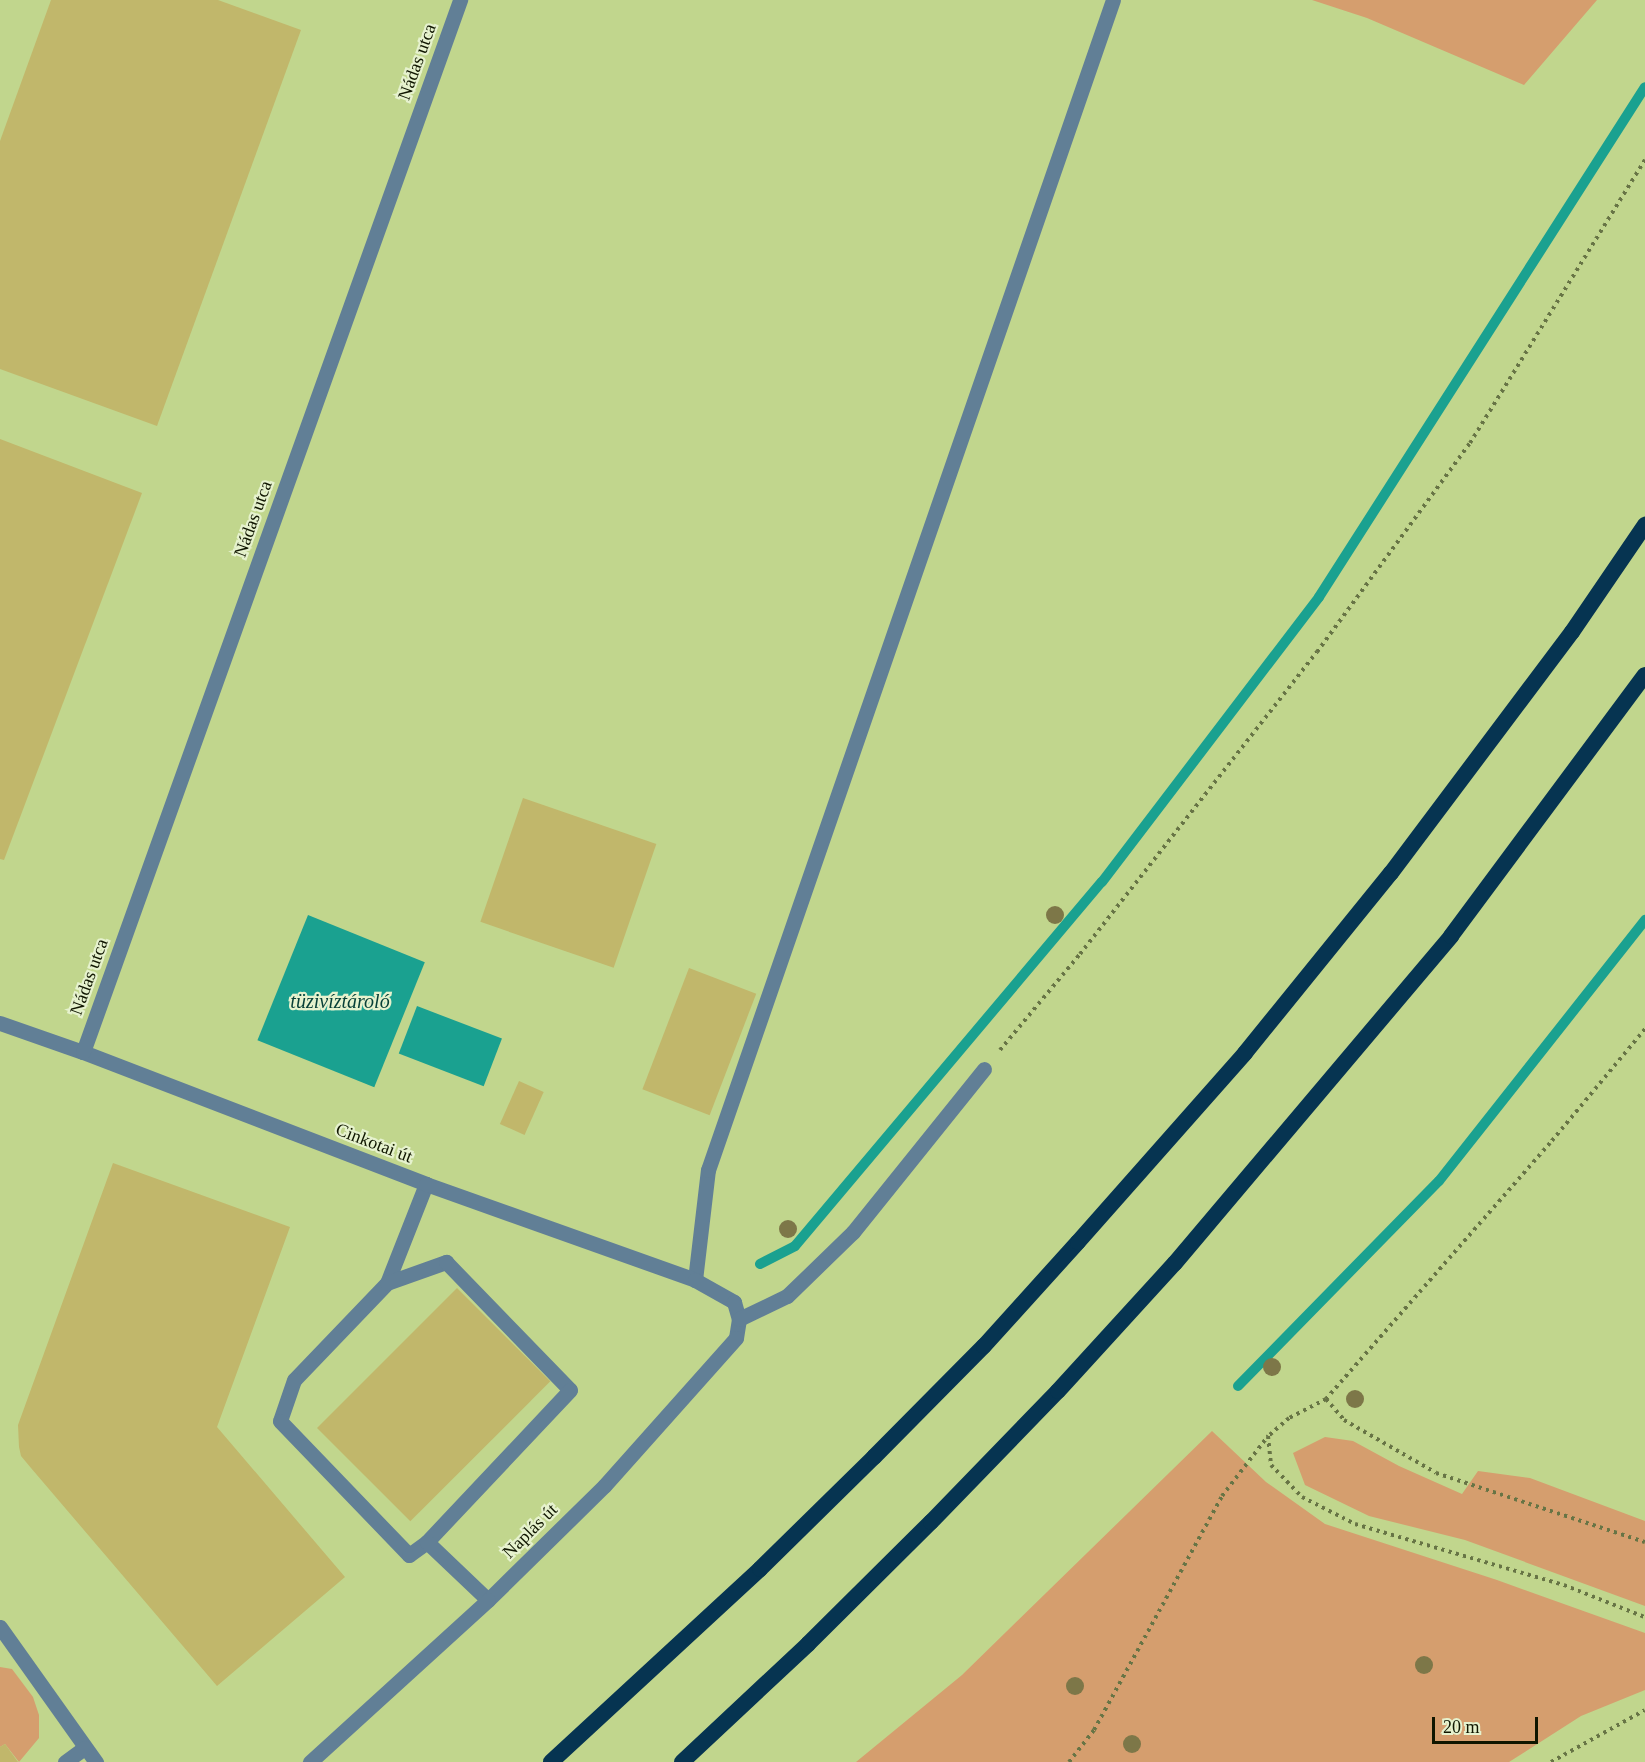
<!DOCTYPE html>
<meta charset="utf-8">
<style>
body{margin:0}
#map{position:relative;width:1645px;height:1762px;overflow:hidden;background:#c1d68d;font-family:Georgia,serif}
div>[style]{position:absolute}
.green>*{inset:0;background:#d59e6e}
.water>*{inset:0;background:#1aa190;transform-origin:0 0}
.stream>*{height:10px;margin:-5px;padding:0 5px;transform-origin:5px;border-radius:5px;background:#1aa190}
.building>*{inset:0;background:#c1b76b;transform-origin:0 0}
.path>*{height:4px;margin-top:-2px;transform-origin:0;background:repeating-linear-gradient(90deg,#677445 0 3px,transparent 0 7.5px)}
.service>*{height:15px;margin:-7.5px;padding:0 7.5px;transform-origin:7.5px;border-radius:7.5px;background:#617f96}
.minor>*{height:15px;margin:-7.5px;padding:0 7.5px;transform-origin:7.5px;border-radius:7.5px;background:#617f96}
.trunk>*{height:16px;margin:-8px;padding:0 8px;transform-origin:8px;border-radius:8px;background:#063451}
.trees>*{width:18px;height:18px;margin:-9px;border-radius:50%;background:#7d7748}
span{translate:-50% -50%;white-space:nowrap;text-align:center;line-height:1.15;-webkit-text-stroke:4.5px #e6f2ce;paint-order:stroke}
.street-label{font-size:18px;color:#101600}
.water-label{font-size:20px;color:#063f37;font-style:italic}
.scale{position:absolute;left:1432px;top:1717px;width:106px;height:27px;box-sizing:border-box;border:3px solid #101600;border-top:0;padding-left:8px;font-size:18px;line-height:21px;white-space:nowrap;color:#101600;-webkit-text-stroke:4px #e6f2ce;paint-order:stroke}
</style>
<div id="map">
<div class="green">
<div style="clip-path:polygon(1312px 0,1597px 0,1524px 85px,1367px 18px)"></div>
<div style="clip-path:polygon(1212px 1431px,1266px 1482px,1325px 1524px,1497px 1580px,1645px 1633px,1645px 1690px,1581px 1716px,1509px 1762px,856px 1762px,962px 1675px)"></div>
<div style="clip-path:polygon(1325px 1437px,1353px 1441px,1399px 1466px,1462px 1494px,1478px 1471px,1530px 1478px,1645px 1521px,1645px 1606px,1465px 1540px,1369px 1516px,1305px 1485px,1293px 1453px)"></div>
<div style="clip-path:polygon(0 1667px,12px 1669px,33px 1697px,39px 1715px,39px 1738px,19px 1762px,5px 1744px,0 1747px)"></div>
</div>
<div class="water">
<div style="left:308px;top:915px;width:126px;height:135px;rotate:22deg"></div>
<div style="left:417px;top:1006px;width:91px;height:51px;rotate:21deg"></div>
</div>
<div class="stream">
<div style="left:760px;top:1264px;width:39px;rotate:-27deg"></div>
<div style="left:795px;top:1246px;width:476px;rotate:-49.9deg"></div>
<div style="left:1102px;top:882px;width:358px;rotate:-52.7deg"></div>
<div style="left:1319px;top:597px;width:605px;rotate:-57.41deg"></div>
<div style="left:1238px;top:1386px;width:287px;rotate:-45.6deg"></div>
<div style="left:1439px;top:1181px;width:333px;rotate:-51.7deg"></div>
</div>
<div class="building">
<div style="clip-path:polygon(51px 0,218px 0,301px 30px,157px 426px,0 369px,0 141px)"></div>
<div style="clip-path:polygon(0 439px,142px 493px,4px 860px,0 859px)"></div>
<div style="left:523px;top:798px;width:141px;height:131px;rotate:19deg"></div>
<div style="left:689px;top:968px;width:72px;height:130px;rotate:21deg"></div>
<div style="left:519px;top:1081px;width:27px;height:47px;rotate:24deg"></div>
<div style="clip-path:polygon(113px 1163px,290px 1227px,217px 1427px,345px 1577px,217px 1686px,31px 1468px,21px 1456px,19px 1447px,18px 1425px)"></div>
<div style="left:457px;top:1288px;width:132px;height:198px;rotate:45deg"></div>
<div style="clip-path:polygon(5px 1744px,18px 1762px,0 1762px,0 1747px)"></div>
</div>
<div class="path">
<div style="left:1645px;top:1029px;width:148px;rotate:129.8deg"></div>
<div style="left:1550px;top:1143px;width:340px;rotate:131.2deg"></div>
<div style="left:1326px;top:1399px;width:42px;rotate:152.8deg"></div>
<div style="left:1289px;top:1418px;width:28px;rotate:139deg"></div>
<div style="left:1268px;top:1436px;width:29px;rotate:84deg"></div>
<div style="left:1271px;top:1465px;width:45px;rotate:45.9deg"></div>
<div style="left:1302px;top:1497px;width:59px;rotate:27deg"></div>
<div style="left:1355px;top:1524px;width:218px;rotate:16.3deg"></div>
<div style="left:1564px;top:1585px;width:87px;rotate:21.6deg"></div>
<div style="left:1000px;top:1050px;width:125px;rotate:-50.2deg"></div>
<div style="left:1080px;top:954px;width:384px;rotate:-51.9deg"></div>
<div style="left:1317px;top:652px;width:259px;rotate:-53.8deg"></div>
<div style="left:1470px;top:443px;width:333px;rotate:-58.3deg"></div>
<div style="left:1326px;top:1399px;width:28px;rotate:49deg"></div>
<div style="left:1344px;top:1420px;width:106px;rotate:29.9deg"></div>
<div style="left:1436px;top:1473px;width:220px;rotate:18.3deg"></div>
<div style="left:1069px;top:1762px;width:41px;rotate:-52deg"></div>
<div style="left:1094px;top:1730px;width:267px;rotate:-61.3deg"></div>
<div style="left:1222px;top:1496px;width:76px;rotate:-52.5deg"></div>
<div style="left:1551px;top:1762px;width:107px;rotate:-29deg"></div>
</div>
<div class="service">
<div style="left:426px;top:1184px;width:106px;rotate:111.5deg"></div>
<div style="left:387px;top:1283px;width:134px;rotate:133.8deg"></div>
<div style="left:294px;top:1380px;width:43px;rotate:108.9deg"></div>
<div style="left:280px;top:1421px;width:186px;rotate:46.1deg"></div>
<div style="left:409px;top:1555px;width:22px;rotate:-36deg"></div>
<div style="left:695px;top:1280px;width:111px;rotate:-83.3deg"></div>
<div style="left:708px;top:1170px;width:1238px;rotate:-70.91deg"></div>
<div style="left:387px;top:1283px;width:63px;rotate:-19.6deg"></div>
<div style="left:446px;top:1262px;width:178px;rotate:45.9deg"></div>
<div style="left:570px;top:1390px;width:209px;rotate:133.3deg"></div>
<div style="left:427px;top:1542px;width:84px;rotate:43.6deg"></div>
<div style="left:0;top:1627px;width:166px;rotate:54.6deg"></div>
<div style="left:65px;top:1762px;width:24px;rotate:-36deg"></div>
</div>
<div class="minor">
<div style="left:0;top:1023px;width:88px;rotate:19.3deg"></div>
<div style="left:83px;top:1052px;width:368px;rotate:21deg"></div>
<div style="left:426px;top:1184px;width:286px;rotate:19.6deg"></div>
<div style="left:695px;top:1280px;width:45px;rotate:29.4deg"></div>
<div style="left:734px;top:1302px;width:18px;rotate:74deg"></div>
<div style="left:739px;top:1319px;width:19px;rotate:99deg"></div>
<div style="left:736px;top:1338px;width:198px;rotate:131.7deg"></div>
<div style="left:604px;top:1486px;width:163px;rotate:135.5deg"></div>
<div style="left:488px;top:1600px;width:241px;rotate:137.7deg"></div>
<div style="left:83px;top:1052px;width:1118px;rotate:-70.28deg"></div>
<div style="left:739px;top:1319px;width:53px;rotate:-25.6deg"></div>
<div style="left:787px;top:1296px;width:92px;rotate:-44.1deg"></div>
<div style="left:853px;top:1232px;width:209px;rotate:-51.2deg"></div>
</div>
<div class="trunk">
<div style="left:551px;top:1762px;width:284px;rotate:-42.7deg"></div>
<div style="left:760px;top:1569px;width:160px;rotate:-44.5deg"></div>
<div style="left:874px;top:1457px;width:156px;rotate:-45.3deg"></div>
<div style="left:984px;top:1346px;width:140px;rotate:-47.9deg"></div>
<div style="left:1078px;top:1242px;width:252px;rotate:-48.5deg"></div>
<div style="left:1245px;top:1053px;width:232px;rotate:-51deg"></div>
<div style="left:1391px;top:873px;width:301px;rotate:-53.1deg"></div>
<div style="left:1572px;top:632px;width:130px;rotate:-55.7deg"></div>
<div style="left:682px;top:1762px;width:173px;rotate:-43.1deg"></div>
<div style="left:808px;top:1644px;width:173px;rotate:-44.8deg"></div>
<div style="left:931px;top:1522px;width:182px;rotate:-45.9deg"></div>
<div style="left:1058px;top:1391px;width:173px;rotate:-47.6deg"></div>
<div style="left:1175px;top:1263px;width:428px;rotate:-49.8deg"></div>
<div style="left:1451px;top:936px;width:325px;rotate:-53.4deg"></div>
</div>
<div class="trees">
<div style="left:1055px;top:915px"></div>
<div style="left:788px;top:1229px"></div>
<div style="left:1272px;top:1367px"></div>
<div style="left:1355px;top:1399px"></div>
<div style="left:1424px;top:1665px"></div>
<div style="left:1075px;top:1686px"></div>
<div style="left:1132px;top:1744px"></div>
</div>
<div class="street-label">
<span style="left:417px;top:62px;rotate:-70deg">Nádas utca</span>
<span style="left:253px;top:519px;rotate:-70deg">Nádas utca</span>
<span style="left:89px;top:977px;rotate:-70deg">Nádas utca</span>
<span style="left:374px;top:1143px;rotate:21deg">Cinkotai út</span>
<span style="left:530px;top:1531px;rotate:-45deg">Naplás út</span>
</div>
<div class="water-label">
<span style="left:340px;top:1001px">tüzivíztároló</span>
</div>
<div class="scale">20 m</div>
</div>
